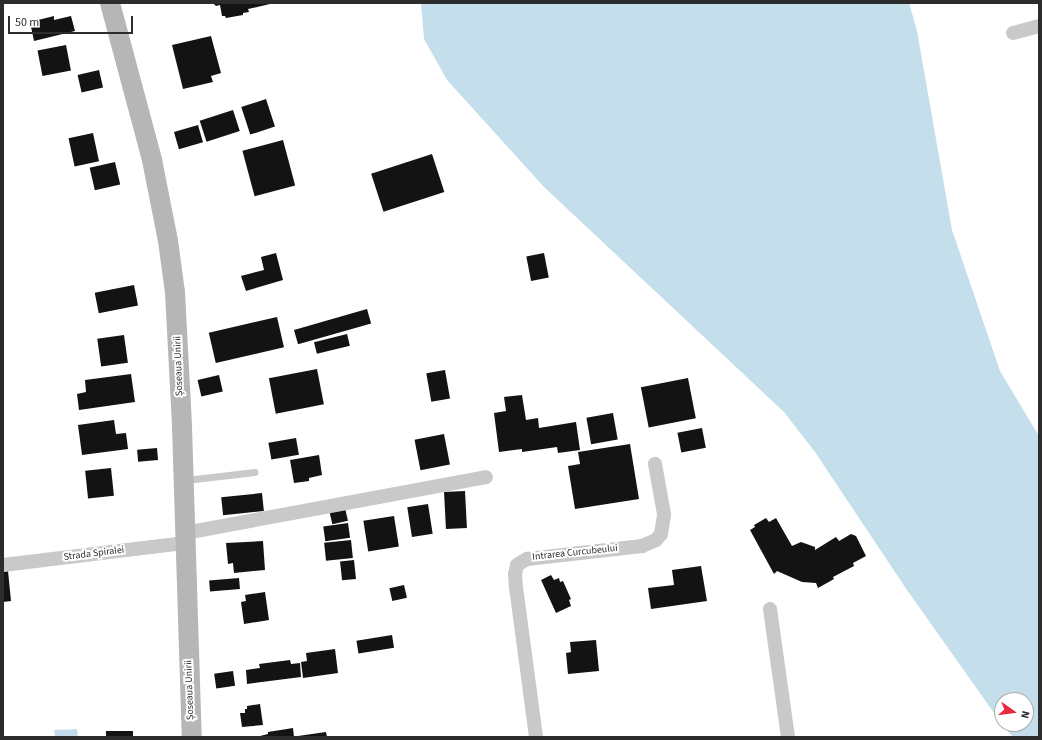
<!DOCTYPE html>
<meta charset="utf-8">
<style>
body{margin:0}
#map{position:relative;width:1042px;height:740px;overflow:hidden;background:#fff;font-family:"Source Sans 3",sans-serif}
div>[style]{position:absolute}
.water>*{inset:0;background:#c4deeb}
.building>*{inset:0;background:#131313;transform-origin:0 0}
.lane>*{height:7px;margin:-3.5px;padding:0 3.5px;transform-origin:3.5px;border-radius:3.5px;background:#c9c9c9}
.street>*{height:14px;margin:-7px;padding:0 7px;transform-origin:7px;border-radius:7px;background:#c9c9c9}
.secondary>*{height:20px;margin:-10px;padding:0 10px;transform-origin:10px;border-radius:10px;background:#b6b6b6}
span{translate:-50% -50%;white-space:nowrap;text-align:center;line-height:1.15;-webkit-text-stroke:4px #fff;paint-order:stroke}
.street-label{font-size:10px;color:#2c2c2c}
.frame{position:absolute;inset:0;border:4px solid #2c2c2c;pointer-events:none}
.north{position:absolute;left:994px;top:692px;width:40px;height:40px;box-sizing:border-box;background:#fff;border:1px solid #ababab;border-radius:50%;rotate:104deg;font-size:11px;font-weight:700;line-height:16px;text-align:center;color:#2c2c2c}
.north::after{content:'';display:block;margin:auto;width:14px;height:18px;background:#e9293e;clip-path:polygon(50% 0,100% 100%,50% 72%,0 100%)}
.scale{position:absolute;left:8px;top:16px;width:125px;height:18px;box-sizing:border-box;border:2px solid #2c2c2c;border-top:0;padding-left:5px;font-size:12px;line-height:14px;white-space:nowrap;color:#2c2c2c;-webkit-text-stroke:3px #fff;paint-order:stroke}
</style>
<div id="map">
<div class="water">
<div style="clip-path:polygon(421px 3px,909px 3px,917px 31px,952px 230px,1000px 371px,1039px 436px,1039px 737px,1013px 737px,1002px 724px,1026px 724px,1026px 700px,1002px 700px,1002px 723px,999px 720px,907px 590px,815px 452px,784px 412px,544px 187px,447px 80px,424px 39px)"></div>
<div style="clip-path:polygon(77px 729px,78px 737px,55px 737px,54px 730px)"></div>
</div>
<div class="building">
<div style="clip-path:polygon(213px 3px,270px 3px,270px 4px,248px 9px,249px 12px,243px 13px,243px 15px,226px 18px,225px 16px,222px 16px,220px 5px,216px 6px)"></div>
<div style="clip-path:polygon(54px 16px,54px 20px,71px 16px,75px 31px,34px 41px,30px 22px)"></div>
<div style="clip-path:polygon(211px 36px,221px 73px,211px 76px,213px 82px,183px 89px,172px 45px)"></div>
<div style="left:66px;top:45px;width:26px;height:29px;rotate:79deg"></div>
<div style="left:99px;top:70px;width:18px;height:22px;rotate:77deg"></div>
<div style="left:266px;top:99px;width:29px;height:26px;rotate:72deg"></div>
<div style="left:233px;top:110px;width:22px;height:35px;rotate:72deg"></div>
<div style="left:198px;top:125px;width:18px;height:25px;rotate:74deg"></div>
<div style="left:93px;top:133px;width:29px;height:25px;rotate:78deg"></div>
<div style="left:283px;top:140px;width:47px;height:42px;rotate:75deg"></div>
<div style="left:432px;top:154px;width:40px;height:64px;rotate:72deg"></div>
<div style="left:115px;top:162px;width:23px;height:26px;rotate:77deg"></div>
<div style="clip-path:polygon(276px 253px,283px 280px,246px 291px,241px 276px,264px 270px,261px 257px)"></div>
<div style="left:544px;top:253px;width:25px;height:18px;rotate:79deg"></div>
<div style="left:134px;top:285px;width:21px;height:40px;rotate:79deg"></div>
<div style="left:367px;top:309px;width:15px;height:76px;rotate:74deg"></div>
<div style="left:277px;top:317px;width:31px;height:70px;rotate:77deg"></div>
<div style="left:347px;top:334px;width:12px;height:34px;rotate:76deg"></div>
<div style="left:124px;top:335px;width:28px;height:27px;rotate:82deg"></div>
<div style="left:317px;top:369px;width:36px;height:49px;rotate:79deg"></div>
<div style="left:445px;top:370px;width:29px;height:19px;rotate:80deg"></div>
<div style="clip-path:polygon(131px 374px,135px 402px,79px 410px,77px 394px,86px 392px,85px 380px)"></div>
<div style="left:219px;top:375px;width:17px;height:22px;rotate:77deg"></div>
<div style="left:688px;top:378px;width:41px;height:48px;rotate:79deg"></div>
<div style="clip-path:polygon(522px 395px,526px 420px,538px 418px,539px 428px,576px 422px,580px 450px,558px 453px,557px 447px,522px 452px,522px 449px,499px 452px,494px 413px,506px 411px,504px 397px)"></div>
<div style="left:613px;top:413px;width:27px;height:27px;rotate:80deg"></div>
<div style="clip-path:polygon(114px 420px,116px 434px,126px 433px,128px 449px,82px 455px,78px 425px)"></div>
<div style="left:702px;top:428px;width:20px;height:25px;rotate:79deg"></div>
<div style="left:444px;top:434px;width:31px;height:30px;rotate:79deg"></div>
<div style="left:296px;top:438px;width:17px;height:28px;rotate:80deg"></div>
<div style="clip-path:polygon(630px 444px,639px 499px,575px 509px,568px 466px,580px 464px,578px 452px)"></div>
<div style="left:157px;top:448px;width:12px;height:20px;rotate:85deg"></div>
<div style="clip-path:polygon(319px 455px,322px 475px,309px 478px,309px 481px,294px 483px,290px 460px)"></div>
<div style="left:111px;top:468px;width:28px;height:26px;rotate:84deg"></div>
<div style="left:465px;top:491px;width:37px;height:21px;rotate:87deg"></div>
<div style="left:262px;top:493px;width:18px;height:41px;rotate:84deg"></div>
<div style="left:428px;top:504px;width:30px;height:21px;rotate:81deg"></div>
<div style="left:345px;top:508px;width:13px;height:16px;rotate:77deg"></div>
<div style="left:394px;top:516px;width:31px;height:31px;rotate:81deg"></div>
<div style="clip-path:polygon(766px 518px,769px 522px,776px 518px,792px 546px,801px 542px,815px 547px,815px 550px,836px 537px,839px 541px,851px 534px,856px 536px,866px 556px,853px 563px,854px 566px,833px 577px,834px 579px,818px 588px,816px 583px,802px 582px,777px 571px,774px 574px,750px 530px,755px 527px,754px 525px)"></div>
<div style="left:348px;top:523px;width:15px;height:25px;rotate:82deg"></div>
<div style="left:351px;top:540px;width:18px;height:27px;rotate:84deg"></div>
<div style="clip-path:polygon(263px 541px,265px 570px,234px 573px,233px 563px,228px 564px,226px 543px)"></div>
<div style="left:354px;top:560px;width:19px;height:14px;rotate:84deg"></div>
<div style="clip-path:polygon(701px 566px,707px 601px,651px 609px,648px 588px,674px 585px,672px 570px)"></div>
<div style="clip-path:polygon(8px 571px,11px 601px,3px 602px,3px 572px)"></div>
<div style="clip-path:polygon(551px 575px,554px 580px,559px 578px,560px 582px,563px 581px,571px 599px,569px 600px,571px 606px,556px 613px,541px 580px)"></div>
<div style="left:239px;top:578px;width:11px;height:30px;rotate:85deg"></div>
<div style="left:404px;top:585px;width:13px;height:15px;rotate:77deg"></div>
<div style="clip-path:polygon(265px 592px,269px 620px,244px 624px,241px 602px,246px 601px,245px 595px)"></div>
<div style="left:392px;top:635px;width:13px;height:36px;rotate:81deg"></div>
<div style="clip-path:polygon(596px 640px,599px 671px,568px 674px,566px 653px,571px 652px,570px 642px)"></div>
<div style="clip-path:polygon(335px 649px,338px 673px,303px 678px,301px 662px,307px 661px,306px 653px)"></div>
<div style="clip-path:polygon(290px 660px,291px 664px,300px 663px,301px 677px,247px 684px,246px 670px,260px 668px,259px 664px)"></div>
<div style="left:233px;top:671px;width:15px;height:19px;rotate:82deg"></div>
<div style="clip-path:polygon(260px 704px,263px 725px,242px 727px,240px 713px,245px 713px,245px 709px,247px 709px,247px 706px)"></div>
<div style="clip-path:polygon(293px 728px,294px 737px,256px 737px,268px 734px,268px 732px)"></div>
<div style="left:106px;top:731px;width:27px;height:6px"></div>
<div style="clip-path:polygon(326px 732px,327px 737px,298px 737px,298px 736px)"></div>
</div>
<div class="lane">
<div style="left:186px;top:480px;width:69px;rotate:-6.6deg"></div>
</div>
<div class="street">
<div style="left:1013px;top:33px;width:27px;rotate:-15deg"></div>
<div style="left:185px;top:533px;width:306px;rotate:-10.5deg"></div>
<div style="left:3px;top:565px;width:184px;rotate:-6.9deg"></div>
<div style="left:770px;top:609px;width:129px;rotate:82deg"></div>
<div style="left:536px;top:737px;width:150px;rotate:-97.6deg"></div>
<div style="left:516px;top:588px;width:14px;rotate:-94deg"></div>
<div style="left:515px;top:574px;width:9px;rotate:-77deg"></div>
<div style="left:517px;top:565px;width:12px;rotate:-31deg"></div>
<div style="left:527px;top:559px;width:116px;rotate:-6.4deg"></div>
<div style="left:642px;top:546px;width:15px;rotate:-23deg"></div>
<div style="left:656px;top:540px;width:8px;rotate:-50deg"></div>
<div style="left:661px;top:534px;width:20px;rotate:-81deg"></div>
<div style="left:664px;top:514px;width:51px;rotate:-100.2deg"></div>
</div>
<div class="secondary">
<div style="left:110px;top:3px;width:163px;rotate:75deg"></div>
<div style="left:152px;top:160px;width:83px;rotate:78.8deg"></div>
<div style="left:168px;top:241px;width:51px;rotate:82.2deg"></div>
<div style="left:175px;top:292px;width:135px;rotate:87deg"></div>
<div style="left:182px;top:427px;width:310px;rotate:88.2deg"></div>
</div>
<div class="street-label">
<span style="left:179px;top:366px;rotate:-92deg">Șoseaua Unirii</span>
<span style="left:575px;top:553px;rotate:-6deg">Intrarea Curcubeului</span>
<span style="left:94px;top:554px;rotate:-7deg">Strada Spiralei</span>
<span style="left:190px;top:690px;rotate:-92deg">Șoseaua Unirii</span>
</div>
<div class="frame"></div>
<div class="north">N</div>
<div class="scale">50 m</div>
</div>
